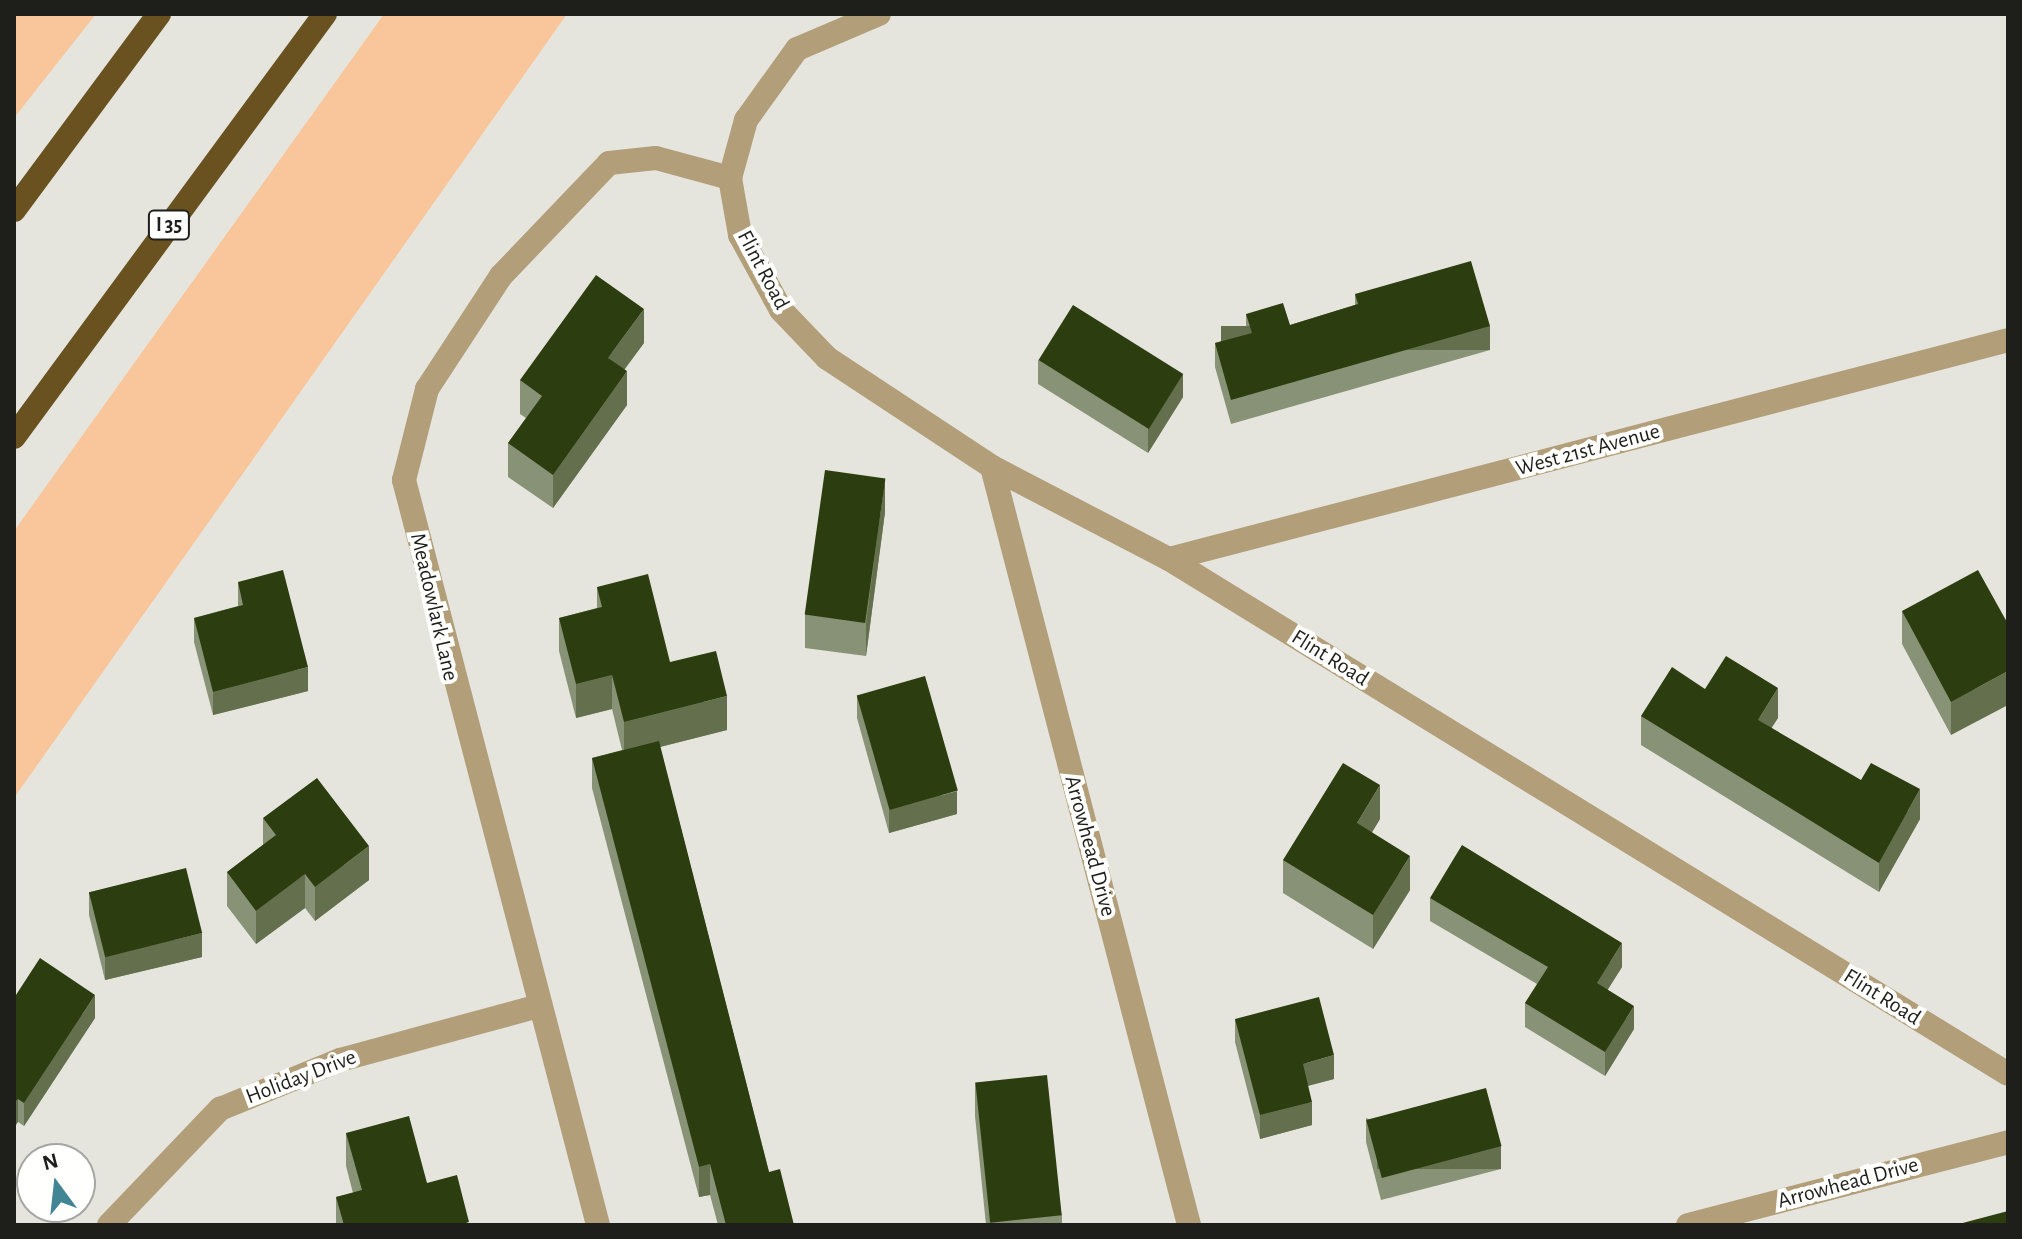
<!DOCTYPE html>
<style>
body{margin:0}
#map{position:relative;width:2022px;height:1239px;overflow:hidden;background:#e5e5de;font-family:"Alegreya Sans",sans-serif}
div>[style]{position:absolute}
.green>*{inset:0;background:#f9c69b}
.street>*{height:24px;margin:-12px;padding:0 12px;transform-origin:12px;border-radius:12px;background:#b29f7a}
.highway>*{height:24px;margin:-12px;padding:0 12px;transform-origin:12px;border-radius:12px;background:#695220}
.wall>*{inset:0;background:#889276}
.shaded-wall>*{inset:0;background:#64704d;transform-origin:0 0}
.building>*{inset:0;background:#2c3e0f;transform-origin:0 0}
span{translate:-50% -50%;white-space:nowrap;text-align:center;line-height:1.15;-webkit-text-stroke:8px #fffffe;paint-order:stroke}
.shield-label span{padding:2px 6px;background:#fffffe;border:2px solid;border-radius:6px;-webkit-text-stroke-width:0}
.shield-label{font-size:20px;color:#1e1e1b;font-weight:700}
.street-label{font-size:22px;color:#1e1e1b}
.frame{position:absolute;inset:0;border:16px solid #1e1e1b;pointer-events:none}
.north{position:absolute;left:16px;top:1143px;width:80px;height:80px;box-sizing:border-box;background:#fffffe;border:2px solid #a5a5a3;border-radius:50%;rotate:345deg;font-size:22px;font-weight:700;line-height:32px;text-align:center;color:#1e1e1b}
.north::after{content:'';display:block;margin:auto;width:28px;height:36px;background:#428595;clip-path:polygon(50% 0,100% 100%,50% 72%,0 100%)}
</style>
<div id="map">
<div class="green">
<div style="clip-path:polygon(14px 14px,96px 14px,14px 118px)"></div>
<div style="clip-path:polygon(384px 14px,567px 14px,14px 798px,14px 531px)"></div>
</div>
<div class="street">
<div style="left:879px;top:14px;width:89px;rotate:156.9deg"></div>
<div style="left:797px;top:49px;width:87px;rotate:125.7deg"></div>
<div style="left:746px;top:120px;width:60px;rotate:105.4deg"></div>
<div style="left:730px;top:178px;width:58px;rotate:80deg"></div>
<div style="left:740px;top:235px;width:85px;rotate:61.3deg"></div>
<div style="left:781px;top:310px;width:66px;rotate:46.2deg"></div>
<div style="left:827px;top:358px;width:198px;rotate:33.4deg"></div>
<div style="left:992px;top:467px;width:199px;rotate:27.5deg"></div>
<div style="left:1169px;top:559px;width:984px;rotate:31.54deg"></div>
<div style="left:992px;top:467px;width:783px;rotate:75.43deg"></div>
<div style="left:1169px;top:559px;width:867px;rotate:-14.63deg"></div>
<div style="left:109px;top:1225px;width:161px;rotate:-46.3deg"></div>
<div style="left:220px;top:1109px;width:130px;rotate:-22.2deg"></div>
<div style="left:340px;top:1060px;width:206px;rotate:-15.2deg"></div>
<div style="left:598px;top:1225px;width:770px;rotate:-104.6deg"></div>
<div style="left:404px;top:480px;width:94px;rotate:-75.8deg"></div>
<div style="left:427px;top:389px;width:135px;rotate:-56.8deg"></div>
<div style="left:501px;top:276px;width:156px;rotate:-46.3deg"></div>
<div style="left:609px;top:163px;width:47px;rotate:-6.1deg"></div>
<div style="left:656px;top:158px;width:77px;rotate:15.1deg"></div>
<div style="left:1688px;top:1225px;width:331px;rotate:-14.5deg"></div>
</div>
<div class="highway">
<div style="left:14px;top:210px;width:244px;rotate:-53.5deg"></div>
<div style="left:14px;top:437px;width:525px;rotate:-53.68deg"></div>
</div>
<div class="wall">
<div style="clip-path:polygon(1355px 294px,1490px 350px,1231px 424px,1215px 367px,1215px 343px,1246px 334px,1246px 314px,1290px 325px,1355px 305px)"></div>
<div style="clip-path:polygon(644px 343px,624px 369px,627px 405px,553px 508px,508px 477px,508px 443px,526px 418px,520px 414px,520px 380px)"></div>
<div style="clip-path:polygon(1038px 360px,1183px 397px,1148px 453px,1038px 384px)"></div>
<div style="clip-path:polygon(885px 512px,866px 656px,805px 648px,805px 615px)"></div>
<div style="clip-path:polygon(238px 582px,308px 691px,213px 715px,194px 642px,194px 618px,238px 606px)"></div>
<div style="clip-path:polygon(597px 587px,670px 662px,727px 730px,660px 747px,769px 1172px,794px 1225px,718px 1225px,710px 1195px,699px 1197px,592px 788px,592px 758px,622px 750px,612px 709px,576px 718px,559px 651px,559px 618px,597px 608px)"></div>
<div style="clip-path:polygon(1902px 611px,2008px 624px,1951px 735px,1902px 644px)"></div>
<div style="clip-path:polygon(857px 695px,957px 814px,889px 833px,857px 718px)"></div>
<div style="clip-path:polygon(1641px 716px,1778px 718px,1771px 728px,1920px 819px,1879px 892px,1641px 745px)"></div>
<div style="clip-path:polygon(263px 818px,369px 880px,315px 921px,305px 908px,256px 944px,227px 906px,227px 872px,263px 845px)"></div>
<div style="clip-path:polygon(1380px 819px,1372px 832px,1410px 890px,1373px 949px,1283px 893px,1283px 860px)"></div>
<div style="clip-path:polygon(89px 892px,202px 957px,105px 980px,89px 915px)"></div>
<div style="clip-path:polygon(1430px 898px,1622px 967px,1607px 990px,1634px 1029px,1605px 1076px,1525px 1027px,1525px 1003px,1537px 984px,1430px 921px)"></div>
<div style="clip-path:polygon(14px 998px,95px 1018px,24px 1126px,18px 1122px)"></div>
<div style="clip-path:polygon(1235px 1019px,1334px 1079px,1308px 1086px,1312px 1125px,1260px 1139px,1235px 1042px)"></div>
<div style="clip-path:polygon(975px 1082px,1062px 1215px,1062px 1225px,986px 1225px,975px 1116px)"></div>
<div style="clip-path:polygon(1366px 1118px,1501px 1169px,1381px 1200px,1366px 1142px)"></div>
<div style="clip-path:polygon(346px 1133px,427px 1183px,469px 1225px,336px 1225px,336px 1197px,353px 1193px,346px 1166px)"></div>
</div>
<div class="shaded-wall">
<div style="clip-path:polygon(644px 309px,644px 343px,608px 392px,608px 358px)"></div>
<div style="left:1490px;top:326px;width:24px;height:269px;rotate:90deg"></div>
<div style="clip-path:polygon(627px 371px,627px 405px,553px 508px,553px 475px)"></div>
<div style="clip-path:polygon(1183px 374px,1183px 397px,1148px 453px,1148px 429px)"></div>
<div style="clip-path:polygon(885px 478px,885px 512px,866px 656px,866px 623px)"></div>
<div style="clip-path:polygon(308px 667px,308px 691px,213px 715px,213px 692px)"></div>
<div style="clip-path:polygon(2008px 671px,2008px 705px,1951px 735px,1951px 702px)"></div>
<div style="clip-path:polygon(612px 675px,612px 709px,576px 718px,576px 684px)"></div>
<div style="clip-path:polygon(1778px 688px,1778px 718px,1758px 749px,1758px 720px)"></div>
<div style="clip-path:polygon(727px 696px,727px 730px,624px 756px,624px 722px)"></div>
<div style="clip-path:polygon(1380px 785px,1380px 819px,1357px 857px,1357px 823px)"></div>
<div style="clip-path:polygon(1920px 789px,1920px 819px,1879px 892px,1879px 863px)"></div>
<div style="clip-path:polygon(957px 791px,957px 814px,889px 833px,889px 810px)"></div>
<div style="clip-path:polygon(369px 846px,369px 880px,315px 921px,315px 887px)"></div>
<div style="clip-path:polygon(1410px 856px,1410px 890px,1373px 949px,1373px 915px)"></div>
<div style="clip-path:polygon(305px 874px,305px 908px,256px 944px,256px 911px)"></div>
<div style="clip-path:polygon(202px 933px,202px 957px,105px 980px,105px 957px)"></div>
<div style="clip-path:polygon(1622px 943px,1622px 967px,1597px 1007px,1597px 983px)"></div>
<div style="clip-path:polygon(95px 995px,95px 1018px,24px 1126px,24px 1103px)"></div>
<div style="clip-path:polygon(1634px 1006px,1634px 1029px,1605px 1076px,1605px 1052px)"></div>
<div style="clip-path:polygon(1334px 1055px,1334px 1079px,1303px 1087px,1303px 1064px)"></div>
<div style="clip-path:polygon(18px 1099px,18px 1122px,14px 1128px,14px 1104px)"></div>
<div style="clip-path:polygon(1312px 1102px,1312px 1125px,1260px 1139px,1260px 1115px)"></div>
<div style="left:1501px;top:1146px;width:23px;height:124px;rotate:90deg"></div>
<div style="clip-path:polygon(710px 1164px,710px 1195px,699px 1197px,699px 1167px)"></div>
</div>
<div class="building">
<div style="clip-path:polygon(1471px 261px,1490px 326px,1231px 400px,1215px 343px,1252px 333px,1246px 314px,1283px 303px,1290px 325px,1358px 304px,1355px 294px)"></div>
<div style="clip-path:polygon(596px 275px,644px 309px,608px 358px,627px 371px,553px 475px,508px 443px,542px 396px,520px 380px)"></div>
<div style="left:1073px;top:305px;width:130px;height:65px;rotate:32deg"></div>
<div style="left:825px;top:470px;width:61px;height:146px;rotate:8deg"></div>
<div style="clip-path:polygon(283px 570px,308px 667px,213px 692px,194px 618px,243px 605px,238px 582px)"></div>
<div style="clip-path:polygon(1978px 570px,2008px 624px,2008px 671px,1951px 702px,1902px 611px)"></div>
<div style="clip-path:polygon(648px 574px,670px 662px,716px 651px,727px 696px,624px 722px,612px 675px,576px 684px,559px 618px,602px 607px,597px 587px)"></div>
<div style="clip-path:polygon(1726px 656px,1778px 688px,1758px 720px,1861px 780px,1871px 763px,1920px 789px,1879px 863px,1641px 716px,1672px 667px,1705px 689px)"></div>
<div style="left:925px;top:676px;width:119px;height:71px;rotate:74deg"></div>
<div style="clip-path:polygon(659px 741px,769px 1172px,780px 1169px,794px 1225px,726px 1225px,710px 1164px,699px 1167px,592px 758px)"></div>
<div style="clip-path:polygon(1343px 763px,1380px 785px,1357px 823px,1410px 856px,1373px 915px,1283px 860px)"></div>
<div style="clip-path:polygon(317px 778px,369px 846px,315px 887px,305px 874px,256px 911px,227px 872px,276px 835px,263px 818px)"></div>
<div style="clip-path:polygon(1462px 845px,1622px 943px,1597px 983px,1634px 1006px,1605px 1052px,1525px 1003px,1548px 967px,1430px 898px)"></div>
<div style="left:186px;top:868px;width:67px;height:100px;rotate:76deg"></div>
<div style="clip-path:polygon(40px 958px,95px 995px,24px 1103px,18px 1099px,14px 1104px,14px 998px)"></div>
<div style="clip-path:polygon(1319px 997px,1334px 1055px,1303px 1064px,1312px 1102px,1260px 1115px,1235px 1019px)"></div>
<div style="left:1047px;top:1075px;width:141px;height:72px;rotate:84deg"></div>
<div style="left:1486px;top:1088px;width:60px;height:124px;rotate:75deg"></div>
<div style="clip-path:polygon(409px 1116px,427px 1183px,457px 1175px,469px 1222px,459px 1225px,344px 1225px,336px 1197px,362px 1190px,346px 1133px)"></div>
<div style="clip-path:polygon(2008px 1211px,2008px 1225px,1955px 1225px)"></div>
</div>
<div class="shield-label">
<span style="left:169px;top:225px">I 35</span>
</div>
<div class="street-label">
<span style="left:763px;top:270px;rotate:62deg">Flint Road</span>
<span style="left:1588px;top:450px;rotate:-15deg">West 21st Avenue</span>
<span style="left:434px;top:607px;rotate:77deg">Meadowlark Lane</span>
<span style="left:1330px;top:658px;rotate:32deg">Flint Road</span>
<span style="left:1090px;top:846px;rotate:75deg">Arrowhead Drive</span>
<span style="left:1882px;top:997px;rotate:32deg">Flint Road</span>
<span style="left:301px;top:1077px;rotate:-21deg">Holiday Drive</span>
<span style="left:1848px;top:1183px;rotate:-15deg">Arrowhead Drive</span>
</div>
<div class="frame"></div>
<div class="north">N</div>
</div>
